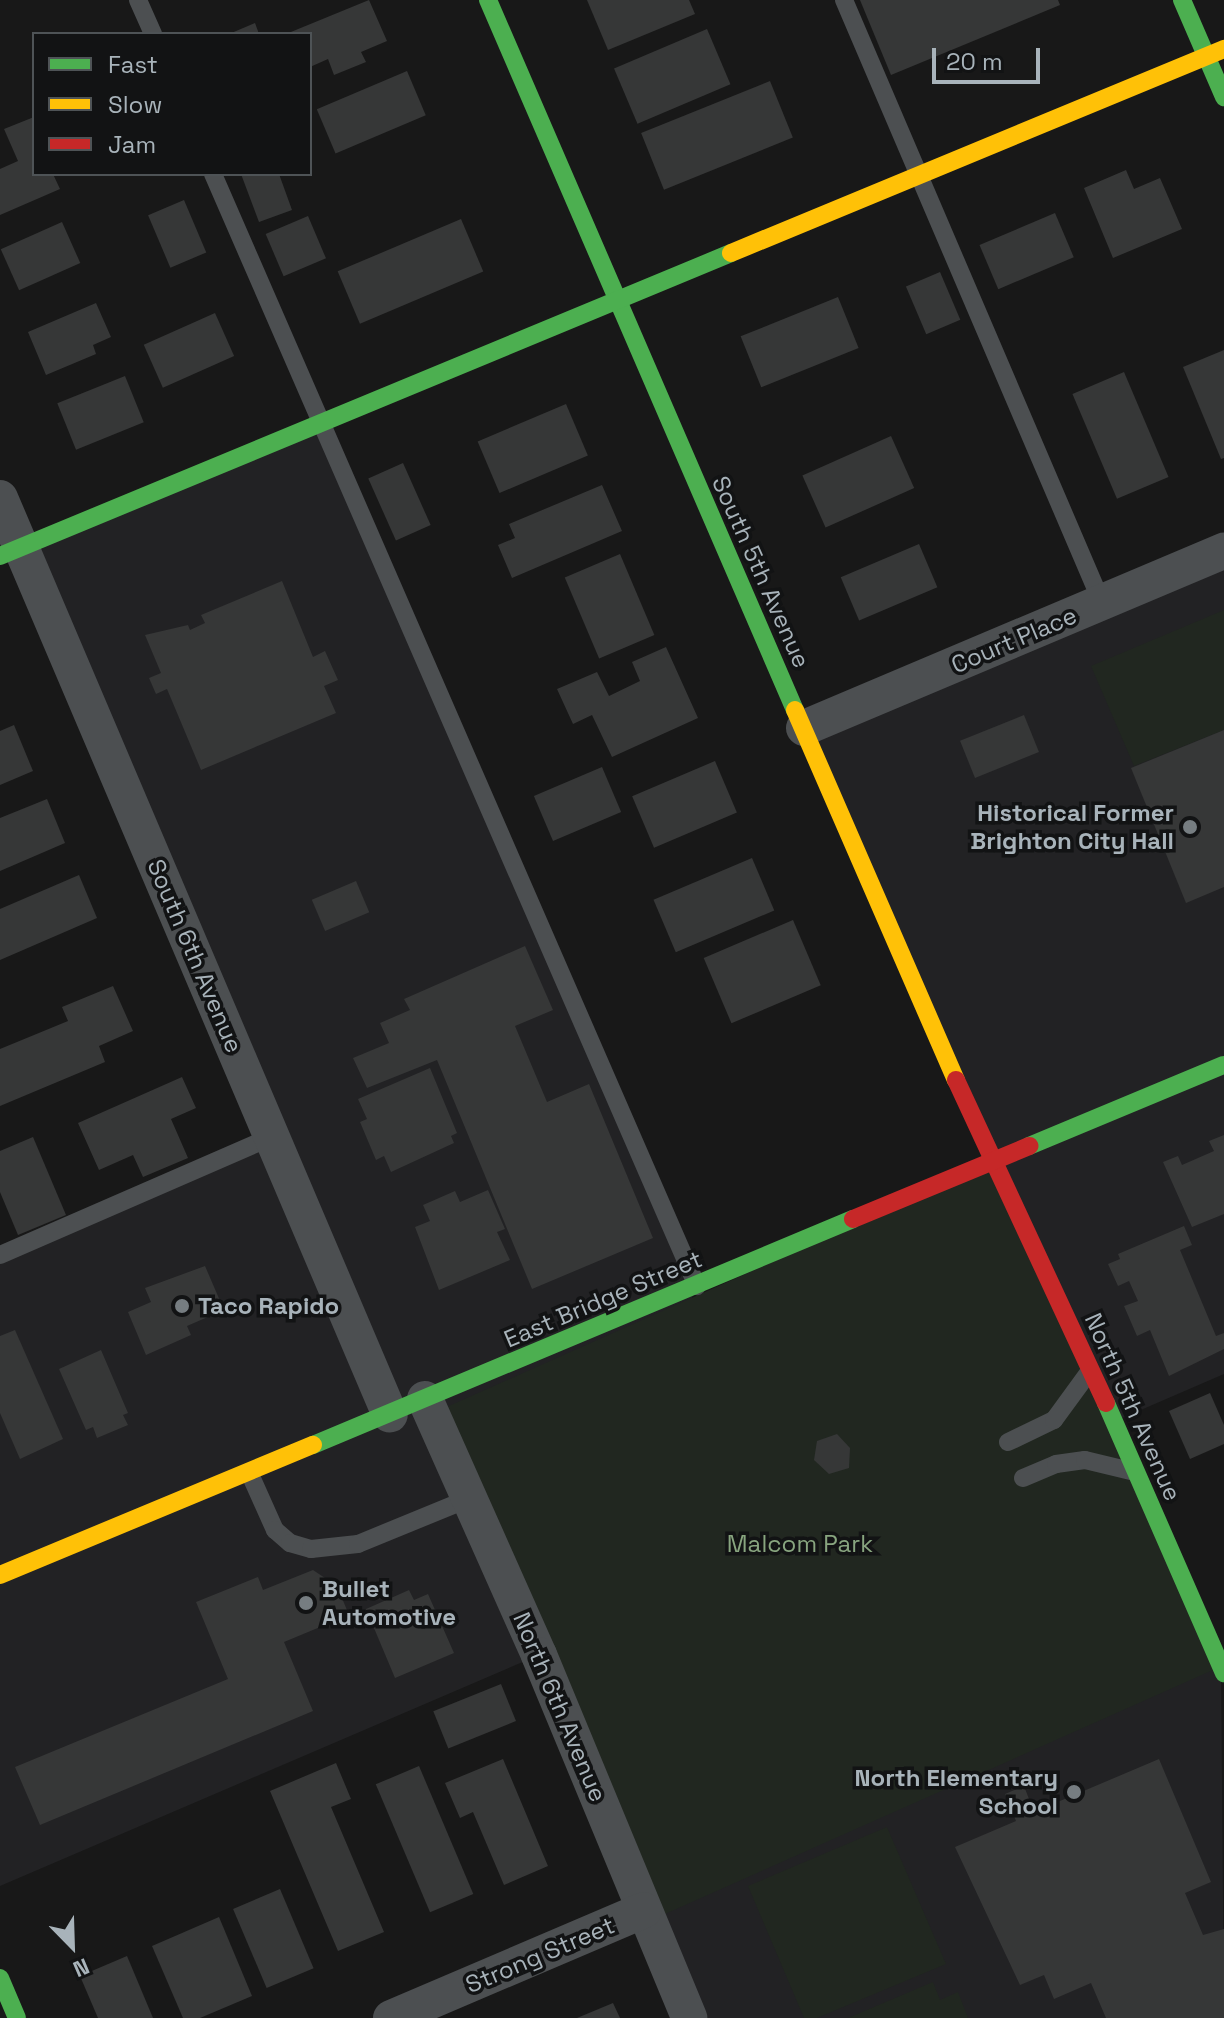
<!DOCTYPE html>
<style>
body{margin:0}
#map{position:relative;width:1224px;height:2018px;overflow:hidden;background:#181818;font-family:"Space Grotesk",sans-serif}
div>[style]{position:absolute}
.built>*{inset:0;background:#222224}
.green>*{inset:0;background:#212720;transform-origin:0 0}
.building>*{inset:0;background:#363737;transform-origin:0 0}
.lane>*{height:18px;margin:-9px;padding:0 9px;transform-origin:9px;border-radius:9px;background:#4c4f51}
.street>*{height:36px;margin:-18px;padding:0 18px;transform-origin:18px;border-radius:18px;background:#4c4f51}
.fast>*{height:18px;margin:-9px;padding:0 9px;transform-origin:9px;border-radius:9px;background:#4caf50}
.slow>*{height:18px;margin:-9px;padding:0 9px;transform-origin:9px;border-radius:9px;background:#ffc107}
.jam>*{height:18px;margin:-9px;padding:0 9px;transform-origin:9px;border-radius:9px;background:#c62828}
.dots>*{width:22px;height:22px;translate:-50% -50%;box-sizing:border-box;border:4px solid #121314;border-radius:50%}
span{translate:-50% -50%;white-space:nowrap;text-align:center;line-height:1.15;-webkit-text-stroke:7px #121314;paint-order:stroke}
.street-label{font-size:24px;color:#a8b3ba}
.poi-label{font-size:24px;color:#a8b3ba;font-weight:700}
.right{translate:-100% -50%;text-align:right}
.left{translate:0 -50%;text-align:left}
.park-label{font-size:24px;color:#88a57f}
.legend{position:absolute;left:32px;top:32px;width:280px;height:144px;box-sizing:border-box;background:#121314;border:2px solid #4e5356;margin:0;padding:10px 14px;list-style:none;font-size:24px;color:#a8b3ba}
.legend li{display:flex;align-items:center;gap:16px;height:40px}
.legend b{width:40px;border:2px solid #4e5356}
.north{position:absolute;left:32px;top:1906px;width:80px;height:80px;-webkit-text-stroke:6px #121314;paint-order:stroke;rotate:157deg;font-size:22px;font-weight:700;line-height:32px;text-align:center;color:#a8b3ba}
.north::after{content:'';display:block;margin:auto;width:28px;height:36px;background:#a8b3ba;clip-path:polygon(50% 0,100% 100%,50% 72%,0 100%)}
.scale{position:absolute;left:932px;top:48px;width:108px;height:36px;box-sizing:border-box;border:4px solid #a8b3ba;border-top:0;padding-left:10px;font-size:24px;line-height:28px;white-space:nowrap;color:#a8b3ba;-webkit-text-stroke:6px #121314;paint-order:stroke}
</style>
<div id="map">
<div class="built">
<div style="clip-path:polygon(320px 421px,697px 1286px,539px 1655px,0 1886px,0 1255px,272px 1137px,21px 547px)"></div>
<div style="clip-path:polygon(1224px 551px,1224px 1374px,1113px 1422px,804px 728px)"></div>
<div style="clip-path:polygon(1221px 1666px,1224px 2018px,689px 2018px,644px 1910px)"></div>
</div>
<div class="green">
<div style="clip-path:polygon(1224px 610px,1224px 730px,1134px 766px,1091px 666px)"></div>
<div style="left:997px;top:1162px;width:552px;height:619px;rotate:66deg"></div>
<div style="clip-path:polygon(887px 1827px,946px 1964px,817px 2018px,804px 2018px,748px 1886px)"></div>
<div style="clip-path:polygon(933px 1982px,940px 2000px,958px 1992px,968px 2018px,848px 2018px)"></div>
</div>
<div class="building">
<div style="clip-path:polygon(369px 0,387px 41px,361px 52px,366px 62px,334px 75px,328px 59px,310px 67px,310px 34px,286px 34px)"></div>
<div style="clip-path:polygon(587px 0,689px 0,695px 14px,608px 50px)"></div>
<div style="clip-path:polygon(860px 0,1058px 0,1060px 5px,891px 75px)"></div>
<div style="clip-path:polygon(255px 23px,259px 34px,229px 34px)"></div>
<div style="left:707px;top:29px;width:60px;height:101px;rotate:67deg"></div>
<div style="left:407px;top:71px;width:48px;height:98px;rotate:67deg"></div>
<div style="left:770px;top:81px;width:61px;height:139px;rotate:68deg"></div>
<div style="clip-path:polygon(34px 117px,34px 174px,53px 174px,60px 189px,0 215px,0 169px,18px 161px,4px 129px)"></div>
<div style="clip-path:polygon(1126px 170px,1134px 189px,1160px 178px,1182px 229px,1113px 258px,1084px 188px)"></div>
<div style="clip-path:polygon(241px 174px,279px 174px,292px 210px,259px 222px)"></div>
<div style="left:184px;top:200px;width:57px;height:39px;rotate:67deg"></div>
<div style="left:1055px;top:213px;width:48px;height:82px;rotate:67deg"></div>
<div style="left:308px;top:216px;width:46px;height:46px;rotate:67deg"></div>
<div style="left:461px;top:219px;width:57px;height:134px;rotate:67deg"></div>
<div style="left:62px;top:222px;width:45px;height:67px;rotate:66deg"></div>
<div style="left:940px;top:272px;width:52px;height:37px;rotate:67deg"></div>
<div style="left:838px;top:297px;width:55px;height:105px;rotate:68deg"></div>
<div style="clip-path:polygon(96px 303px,111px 337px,93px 345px,96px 354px,46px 375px,28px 332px)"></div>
<div style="left:215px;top:313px;width:47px;height:78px;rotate:66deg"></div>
<div style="clip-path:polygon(1224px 350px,1224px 458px,1221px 459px,1183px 367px)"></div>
<div style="left:1124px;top:372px;width:114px;height:56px;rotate:67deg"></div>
<div style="left:125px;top:376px;width:50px;height:73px;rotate:68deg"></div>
<div style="left:566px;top:404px;width:56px;height:96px;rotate:67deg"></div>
<div style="left:891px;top:436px;width:57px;height:97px;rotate:66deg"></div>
<div style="left:403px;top:463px;width:68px;height:38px;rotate:66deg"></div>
<div style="clip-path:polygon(602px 485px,622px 531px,512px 578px,498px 545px,515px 538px,509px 524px)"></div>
<div style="left:919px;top:544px;width:47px;height:85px;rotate:67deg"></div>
<div style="left:620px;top:554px;width:88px;height:60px;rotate:67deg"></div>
<div style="clip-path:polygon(282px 581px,313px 657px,325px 651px,338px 680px,324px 686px,336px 713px,201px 770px,167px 689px,156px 694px,149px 678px,161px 673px,145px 635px,188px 625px,190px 630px,205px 623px,201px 615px)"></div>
<div style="clip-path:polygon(666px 647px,698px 718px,612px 757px,592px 715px,573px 724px,557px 689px,597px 672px,609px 696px,640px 681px,632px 662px)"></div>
<div style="left:1024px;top:715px;width:40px;height:69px;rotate:68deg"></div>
<div style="clip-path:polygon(14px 725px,33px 771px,0 785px,0 731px)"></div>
<div style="clip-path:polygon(1224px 730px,1224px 887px,1186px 903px,1131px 768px)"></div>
<div style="left:715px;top:761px;width:56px;height:90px;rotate:67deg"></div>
<div style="left:602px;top:767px;width:49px;height:74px;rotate:67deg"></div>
<div style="clip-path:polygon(47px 799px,65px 843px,0 871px,0 818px)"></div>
<div style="left:752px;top:858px;width:57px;height:107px;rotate:67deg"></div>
<div style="clip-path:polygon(79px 875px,97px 918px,0 960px,0 909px)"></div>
<div style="left:356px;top:881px;width:34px;height:48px;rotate:67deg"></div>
<div style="left:793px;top:920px;width:71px;height:97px;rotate:67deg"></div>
<div style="clip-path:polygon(525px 946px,553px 1010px,515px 1026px,547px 1102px,589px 1084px,653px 1238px,532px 1289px,437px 1060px,367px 1088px,353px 1058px,389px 1043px,380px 1023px,410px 1010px,404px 999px)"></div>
<div style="clip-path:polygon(113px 986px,133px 1031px,99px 1046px,105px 1062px,0 1106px,0 1049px,68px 1021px,62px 1007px)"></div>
<div style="clip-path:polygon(430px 1068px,457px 1133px,451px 1136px,454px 1143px,391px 1172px,384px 1156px,376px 1160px,360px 1122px,367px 1119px,358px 1099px)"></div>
<div style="clip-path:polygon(182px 1077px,196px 1108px,171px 1119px,188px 1158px,143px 1177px,133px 1155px,99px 1170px,78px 1123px)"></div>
<div style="clip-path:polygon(1224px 1135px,1224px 1214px,1192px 1227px,1163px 1162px,1178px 1156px,1182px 1165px,1214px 1151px,1209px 1141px)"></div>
<div style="clip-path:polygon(33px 1137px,66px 1215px,18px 1235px,0 1192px,0 1151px)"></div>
<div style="clip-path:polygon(488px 1190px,505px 1229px,497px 1232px,510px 1260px,439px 1290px,415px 1227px,430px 1221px,423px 1205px,455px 1191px,460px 1202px)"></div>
<div style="clip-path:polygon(1184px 1226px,1192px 1245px,1180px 1250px,1216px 1336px,1224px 1333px,1224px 1349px,1169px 1376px,1150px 1330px,1137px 1336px,1124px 1306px,1138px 1301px,1129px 1281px,1118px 1286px,1108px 1264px,1120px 1259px,1118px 1254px)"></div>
<div style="clip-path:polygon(205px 1266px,224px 1310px,187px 1326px,191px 1335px,146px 1355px,128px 1312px,151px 1302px,145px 1288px)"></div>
<div style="clip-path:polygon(15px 1330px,63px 1439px,20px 1459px,0 1413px,0 1336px)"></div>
<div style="clip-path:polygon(101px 1350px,128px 1413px,123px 1415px,128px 1425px,97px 1438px,93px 1427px,86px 1430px,59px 1369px)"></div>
<div style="clip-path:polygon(1210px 1393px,1224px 1425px,1224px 1444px,1190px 1459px,1169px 1411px)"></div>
<div style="clip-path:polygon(837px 1434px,850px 1448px,849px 1468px,829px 1474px,814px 1460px,817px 1441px)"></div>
<div style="clip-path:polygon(313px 1570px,337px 1586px,349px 1615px,284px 1642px,313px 1711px,40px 1825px,15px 1767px,228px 1679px,196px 1602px,258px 1577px,263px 1590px)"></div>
<div style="clip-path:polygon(409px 1590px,414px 1600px,428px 1594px,454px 1653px,395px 1678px,366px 1609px)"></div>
<div style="left:501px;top:1684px;width:40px;height:73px;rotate:68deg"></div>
<div style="clip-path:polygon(503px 1759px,548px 1866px,504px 1885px,473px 1812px,460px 1818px,445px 1783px)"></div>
<div style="clip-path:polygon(1159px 1759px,1211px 1882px,1185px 1893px,1203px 1935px,1224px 1929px,1224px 2018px,1106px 2018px,1091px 1983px,1054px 1999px,1044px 1975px,1020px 1985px,955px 1847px,1016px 1821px,1005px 1794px,1024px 1786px,1034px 1812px)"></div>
<div style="clip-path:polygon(336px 1763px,351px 1799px,331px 1807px,384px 1932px,338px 1951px,270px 1791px)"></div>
<div style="left:419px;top:1766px;width:139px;height:47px;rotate:67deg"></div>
<div style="left:280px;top:1889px;width:86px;height:51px;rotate:67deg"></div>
<div style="clip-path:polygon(219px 1917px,252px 1996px,200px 2018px,183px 2018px,152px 1946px)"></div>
<div style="clip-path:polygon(127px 1956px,153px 2018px,98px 2018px,80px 1976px)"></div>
<div style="clip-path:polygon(613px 2003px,620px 2018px,577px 2018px)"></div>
</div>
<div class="lane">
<div style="left:138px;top:0;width:37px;rotate:66deg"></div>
<div style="left:844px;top:0;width:656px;rotate:66.84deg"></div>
<div style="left:213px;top:174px;width:1213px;rotate:66.48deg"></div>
<div style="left:0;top:1255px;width:296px;rotate:-23.5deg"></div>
<div style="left:1008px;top:1442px;width:51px;rotate:-25.6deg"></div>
<div style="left:1054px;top:1420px;width:59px;rotate:-53.9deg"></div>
<div style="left:249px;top:1472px;width:64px;rotate:65.9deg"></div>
<div style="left:275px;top:1530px;width:20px;rotate:41deg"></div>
<div style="left:290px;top:1543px;width:22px;rotate:16deg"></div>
<div style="left:311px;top:1549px;width:47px;rotate:-6.1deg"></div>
<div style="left:358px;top:1544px;width:121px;rotate:-22.3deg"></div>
<div style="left:1023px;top:1478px;width:36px;rotate:-23deg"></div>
<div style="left:1056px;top:1464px;width:29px;rotate:-8deg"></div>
<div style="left:1085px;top:1460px;width:47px;rotate:13.4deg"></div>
</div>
<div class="street">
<div style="left:0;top:498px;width:996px;rotate:66.96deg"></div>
<div style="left:804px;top:728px;width:456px;rotate:-22.9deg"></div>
<div style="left:425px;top:1399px;width:280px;rotate:66deg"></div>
<div style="left:539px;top:1655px;width:393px;rotate:67.5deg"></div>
<div style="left:391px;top:2018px;width:275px;rotate:-23.1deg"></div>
</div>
<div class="fast">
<div style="left:488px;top:0;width:774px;rotate:66.62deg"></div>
<div style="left:1182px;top:0;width:106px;rotate:66.6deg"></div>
<div style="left:0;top:556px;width:791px;rotate:-22.51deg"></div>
<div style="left:1029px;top:1146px;width:211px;rotate:-22.6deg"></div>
<div style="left:1106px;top:1403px;width:295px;rotate:66.4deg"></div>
<div style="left:313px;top:1445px;width:585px;rotate:-22.71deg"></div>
<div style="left:0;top:1978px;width:43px;rotate:67deg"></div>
</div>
<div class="slow">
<div style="left:731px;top:253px;width:534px;rotate:-22.48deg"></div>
<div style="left:795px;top:710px;width:404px;rotate:66.5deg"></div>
<div style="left:0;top:1575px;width:339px;rotate:-22.6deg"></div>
</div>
<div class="jam">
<div style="left:956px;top:1080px;width:356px;rotate:65.1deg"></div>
<div style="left:853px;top:1219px;width:191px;rotate:-22.5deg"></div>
</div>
<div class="dots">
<div style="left:1190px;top:827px;background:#767d81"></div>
<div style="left:182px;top:1306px;background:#767d81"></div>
<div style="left:306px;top:1603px;background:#767d81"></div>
<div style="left:1074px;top:1792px;background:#767d81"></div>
</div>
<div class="street-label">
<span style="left:761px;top:572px;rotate:66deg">South 5th Avenue</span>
<span style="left:1014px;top:640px;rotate:-23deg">Court Place</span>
<span style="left:195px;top:956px;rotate:67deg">South 6th Avenue</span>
<span style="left:603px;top:1299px;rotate:-23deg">East Bridge Street</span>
<span style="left:1133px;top:1407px;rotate:66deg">North 5th Avenue</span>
<span style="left:560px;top:1707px;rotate:67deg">North 6th Avenue</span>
<span style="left:540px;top:1955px;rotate:-23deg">Strong Street</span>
</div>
<div class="poi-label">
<span class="right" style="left:1174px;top:827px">Historical Former<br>Brighton City Hall</span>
<span class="left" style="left:198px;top:1306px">Taco Rapido</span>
<span class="left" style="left:322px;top:1603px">Bullet<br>Automotive</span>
<span class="right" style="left:1058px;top:1792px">North Elementary<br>School</span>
</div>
<div class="park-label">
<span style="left:800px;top:1544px">Malcom Park</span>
</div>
<ul class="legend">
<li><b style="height:10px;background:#4caf50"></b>Fast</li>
<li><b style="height:10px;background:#ffc107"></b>Slow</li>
<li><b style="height:10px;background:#c62828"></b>Jam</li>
</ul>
<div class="north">N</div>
<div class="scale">20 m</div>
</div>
